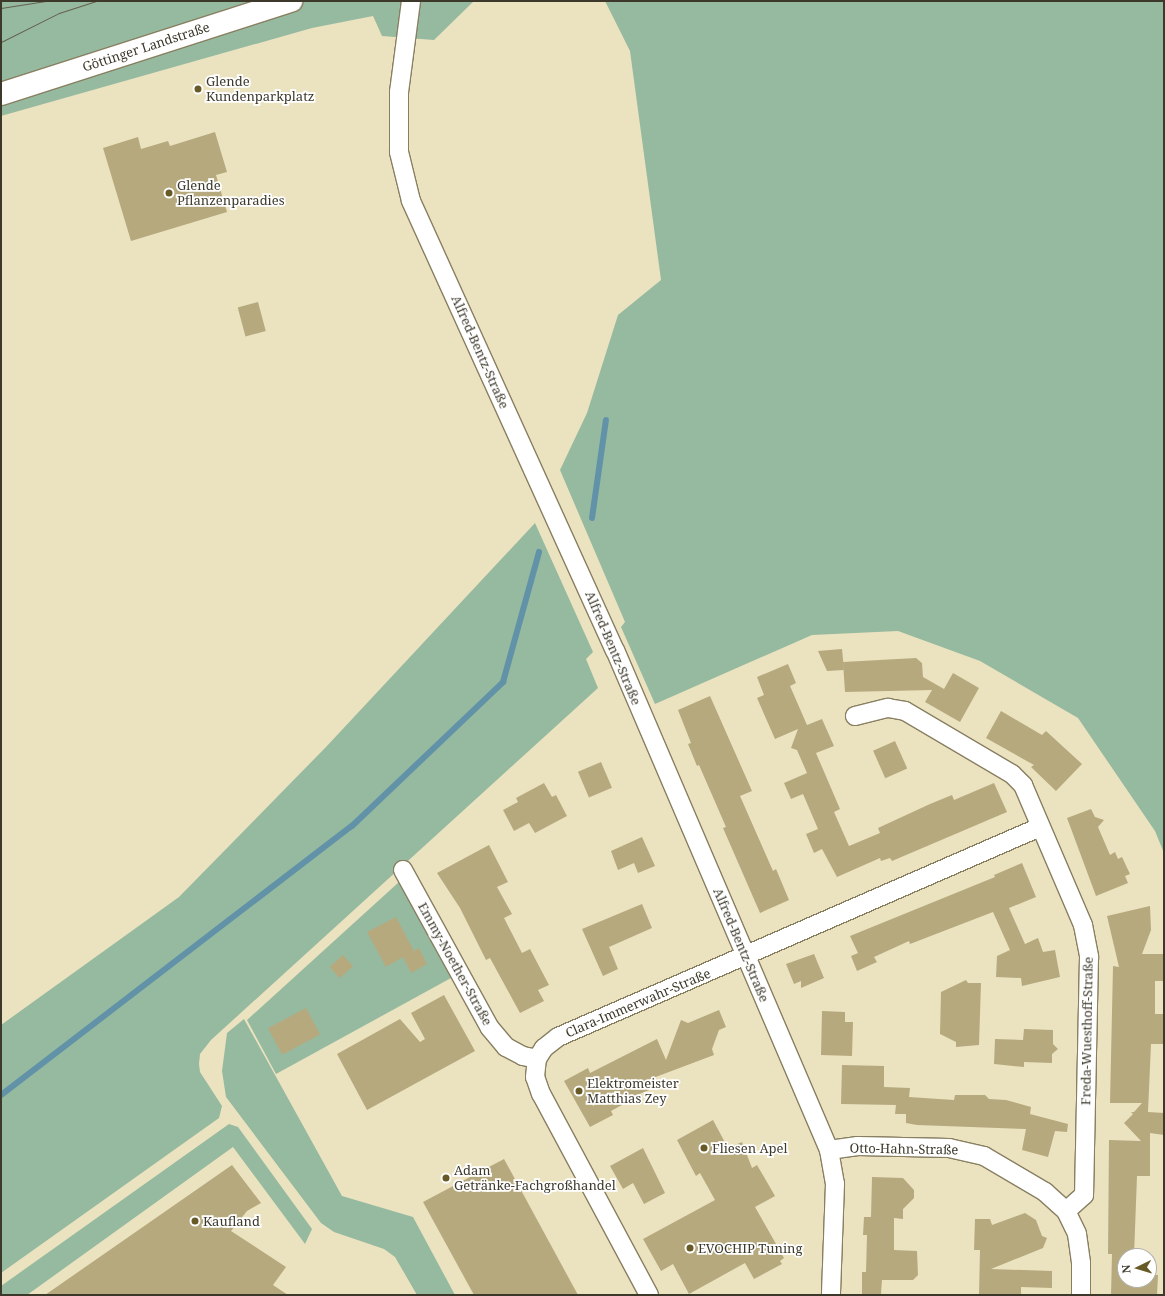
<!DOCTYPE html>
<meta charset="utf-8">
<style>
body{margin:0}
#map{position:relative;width:1165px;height:1296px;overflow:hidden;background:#ebe2c0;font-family:"Noto Serif",serif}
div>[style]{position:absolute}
.green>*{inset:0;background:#96ba9f}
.stream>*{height:6px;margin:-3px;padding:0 3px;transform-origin:3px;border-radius:3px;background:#6292a8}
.building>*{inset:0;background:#b6a97d;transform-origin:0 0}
.roads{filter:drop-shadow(1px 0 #887f61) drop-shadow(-1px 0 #887f61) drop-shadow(0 1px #887f61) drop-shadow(0 -1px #887f61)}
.minor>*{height:18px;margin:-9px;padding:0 9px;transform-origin:9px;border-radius:9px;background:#fff}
.tertiary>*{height:22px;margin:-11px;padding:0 11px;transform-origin:11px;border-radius:11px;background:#fff}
.tram>*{height:1px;margin:-0.5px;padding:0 0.5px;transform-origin:0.5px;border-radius:0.5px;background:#65604d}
.dots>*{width:11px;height:11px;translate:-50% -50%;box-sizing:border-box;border:2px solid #fff;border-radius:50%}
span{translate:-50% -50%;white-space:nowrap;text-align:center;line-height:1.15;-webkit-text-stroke:3.5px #fff;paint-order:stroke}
.street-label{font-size:13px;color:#3c392b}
.poi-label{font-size:13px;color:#3c392b}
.left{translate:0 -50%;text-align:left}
.frame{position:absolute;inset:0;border:2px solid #3c392b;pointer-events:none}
.north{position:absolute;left:1117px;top:1248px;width:40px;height:40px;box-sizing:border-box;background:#fff;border:1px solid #b1b0aa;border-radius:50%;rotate:265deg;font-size:11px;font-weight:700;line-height:16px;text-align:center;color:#3c392b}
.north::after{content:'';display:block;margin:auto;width:14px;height:18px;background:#675a26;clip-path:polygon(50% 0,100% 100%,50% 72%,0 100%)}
</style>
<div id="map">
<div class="green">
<div style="clip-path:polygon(1px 1px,474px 1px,434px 40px,382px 36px,373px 16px,312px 28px,1px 116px)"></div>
<div style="clip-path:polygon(605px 1px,1164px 1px,1164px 853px,1155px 831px,1078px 718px,980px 661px,898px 631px,812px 635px,655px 704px,621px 627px,625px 622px,560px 470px,587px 413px,618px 315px,661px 280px,630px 51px)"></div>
<div style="clip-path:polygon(535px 523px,593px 652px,586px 659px,598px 688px,211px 1040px,200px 1054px,199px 1064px,200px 1072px,222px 1106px,219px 1118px,1px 1273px,1px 1025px,179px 897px,326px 747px)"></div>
<div style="clip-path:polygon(399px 882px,451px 978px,276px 1074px,247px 1020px)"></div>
<div style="clip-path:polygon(244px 1019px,342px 1196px,413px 1217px,455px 1295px,417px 1295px,395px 1257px,384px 1249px,334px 1232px,321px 1223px,226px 1097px,222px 1071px,227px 1033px)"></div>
<div style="clip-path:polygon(229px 1124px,238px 1127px,312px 1229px,305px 1244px,233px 1147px,27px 1295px,1px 1295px,1px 1286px)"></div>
</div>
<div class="stream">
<div style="left:592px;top:518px;width:99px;rotate:-81.9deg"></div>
<div style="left:1px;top:1095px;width:442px;rotate:-37.5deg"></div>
<div style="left:352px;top:826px;width:209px;rotate:-43.6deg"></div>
<div style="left:503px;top:682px;width:135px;rotate:-74.5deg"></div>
</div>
<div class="building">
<div style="clip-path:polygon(215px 132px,227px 172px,216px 175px,227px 212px,131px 241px,103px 148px,138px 137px,141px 149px,168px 141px,170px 146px)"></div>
<div style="left:258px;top:302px;width:30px;height:21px;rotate:75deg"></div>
<div style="clip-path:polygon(842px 649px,844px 670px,827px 671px,818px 651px)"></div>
<div style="clip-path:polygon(916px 658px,922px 663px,923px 677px,944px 689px,953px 673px,979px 688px,960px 722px,925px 702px,932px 690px,845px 692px,843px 662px)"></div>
<div style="clip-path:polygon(788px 664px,796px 683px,790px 686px,807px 725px,822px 719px,834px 746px,816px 753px,840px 809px,834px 812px,849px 846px,880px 833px,878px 828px,930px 804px,952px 795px,954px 800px,994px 783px,1007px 812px,892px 861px,890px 858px,881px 861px,880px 858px,837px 877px,822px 849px,814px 853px,806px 834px,818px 829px,803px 794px,791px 799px,784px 783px,807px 773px,797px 750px,791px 748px,798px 729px,775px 739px,757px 698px,764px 695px,757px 677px)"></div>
<div style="clip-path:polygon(710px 696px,752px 791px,740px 796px,773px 871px,776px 869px,789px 900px,760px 913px,723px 828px,726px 827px,699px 765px,697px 766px,688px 744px,691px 743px,678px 710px)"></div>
<div style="clip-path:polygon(1001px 711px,1042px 735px,1046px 731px,1082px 764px,1056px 791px,1031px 767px,1034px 765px,986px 738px)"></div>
<div style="left:895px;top:741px;width:30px;height:24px;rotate:66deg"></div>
<div style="left:601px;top:762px;width:28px;height:25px;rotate:67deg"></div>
<div style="clip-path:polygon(544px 783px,552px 797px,556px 795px,567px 816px,535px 833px,529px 823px,514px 831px,503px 810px,518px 802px,516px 798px)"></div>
<div style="clip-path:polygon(1091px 809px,1095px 817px,1104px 820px,1098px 827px,1110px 855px,1115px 852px,1118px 859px,1122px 857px,1130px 874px,1125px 876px,1128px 883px,1096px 896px,1067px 818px)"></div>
<div style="clip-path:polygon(642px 837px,655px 866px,638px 873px,634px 863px,618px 870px,611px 851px)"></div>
<div style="clip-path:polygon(489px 845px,508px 882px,497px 887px,512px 914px,504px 918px,522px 953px,530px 949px,549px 985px,538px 990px,544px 1001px,520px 1013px,490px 958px,486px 960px,460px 908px,437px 873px)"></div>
<div style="clip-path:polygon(1022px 863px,1036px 897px,1009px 908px,1025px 944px,1038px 938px,1043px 952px,1055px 950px,1060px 977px,1022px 986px,1021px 978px,996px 977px,997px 956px,1010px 950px,993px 912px,910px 944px,909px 941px,874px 957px,877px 962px,857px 971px,851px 956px,858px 953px,850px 936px,995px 877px,994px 875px)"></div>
<div style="clip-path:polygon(642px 904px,652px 928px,609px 947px,618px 969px,603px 976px,582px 929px)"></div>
<div style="clip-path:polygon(1150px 906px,1151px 930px,1142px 954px,1164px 954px,1164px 981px,1155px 981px,1155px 1014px,1164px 1014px,1164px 1027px,1163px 1044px,1151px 1044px,1148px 1112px,1164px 1113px,1164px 1135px,1150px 1133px,1150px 1176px,1137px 1176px,1134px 1256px,1125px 1256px,1125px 1280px,1149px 1280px,1149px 1275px,1158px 1275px,1157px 1295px,1111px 1295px,1112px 1254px,1108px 1254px,1109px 1140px,1141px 1141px,1124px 1123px,1133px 1114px,1131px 1112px,1134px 1112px,1142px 1103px,1110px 1103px,1113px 966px,1119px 967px,1107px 916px)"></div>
<div style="clip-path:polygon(396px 917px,414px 951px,419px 948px,427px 964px,411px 973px,403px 957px,386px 967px,367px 932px)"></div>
<div style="clip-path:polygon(814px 954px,824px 978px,801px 988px,801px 981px,794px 984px,786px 964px)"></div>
<div style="left:343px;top:955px;width:15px;height:18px;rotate:48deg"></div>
<div style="clip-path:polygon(966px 980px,968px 983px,981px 983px,979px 1045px,956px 1047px,956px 1042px,940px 1034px,941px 992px)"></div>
<div style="clip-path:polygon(444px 995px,475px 1051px,367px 1110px,337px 1054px,400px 1019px,420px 1042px,425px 1039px,411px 1013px)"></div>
<div style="left:306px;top:1008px;width:30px;height:43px;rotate:62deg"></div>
<div style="clip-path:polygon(719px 1010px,726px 1027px,719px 1030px,712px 1049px,714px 1055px,645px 1081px,649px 1090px,620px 1102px,622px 1105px,611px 1111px,613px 1115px,590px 1127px,564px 1081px,588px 1068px,590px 1073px,657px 1039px,666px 1060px,681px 1020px,688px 1023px)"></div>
<div style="clip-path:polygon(822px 1011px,845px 1012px,845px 1022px,853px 1022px,852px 1056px,821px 1055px)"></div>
<div style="clip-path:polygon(1024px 1029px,1053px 1030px,1053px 1044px,1058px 1049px,1052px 1054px,1052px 1063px,1024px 1062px,1024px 1067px,994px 1064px,995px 1039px,1023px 1040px)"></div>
<div style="clip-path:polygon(842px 1065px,884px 1066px,884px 1087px,910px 1088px,909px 1097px,954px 1100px,955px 1095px,985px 1095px,989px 1099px,1006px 1100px,1031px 1107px,1030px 1114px,1068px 1124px,1067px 1132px,1055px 1131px,1048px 1157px,1022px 1150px,1026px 1129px,917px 1125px,906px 1123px,906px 1114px,895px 1114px,896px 1105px,841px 1104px)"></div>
<div style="clip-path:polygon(713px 1120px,728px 1148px,742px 1142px,752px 1168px,757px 1165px,775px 1196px,755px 1207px,784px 1258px,780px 1261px,782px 1264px,754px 1279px,745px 1263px,689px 1294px,673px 1264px,661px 1271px,643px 1239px,715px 1200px,700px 1173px,696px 1176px,677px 1140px)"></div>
<div style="clip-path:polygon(643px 1148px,665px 1193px,644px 1204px,633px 1183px,623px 1189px,610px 1166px)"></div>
<div style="clip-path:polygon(504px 1159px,578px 1295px,474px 1295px,423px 1202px)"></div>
<div style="clip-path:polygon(232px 1165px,261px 1203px,247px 1211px,231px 1231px,286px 1267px,273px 1285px,288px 1295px,45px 1295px)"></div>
<div style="clip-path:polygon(872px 1177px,903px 1178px,914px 1190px,914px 1198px,903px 1209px,903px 1219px,894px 1218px,894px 1250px,917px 1251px,918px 1275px,913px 1280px,882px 1280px,881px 1294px,862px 1294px,862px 1272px,866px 1272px,867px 1235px,863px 1235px,864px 1217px,871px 1217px)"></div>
<div style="clip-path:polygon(1025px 1213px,1036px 1220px,1042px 1236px,1047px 1238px,1043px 1248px,991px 1269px,1052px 1271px,1052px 1288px,1021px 1287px,1021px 1295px,979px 1295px,980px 1250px,974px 1250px,975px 1219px,990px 1219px,992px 1225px)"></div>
</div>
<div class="roads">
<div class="minor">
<div style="left:411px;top:1px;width:92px;rotate:97.5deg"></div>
<div style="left:399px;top:92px;width:60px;rotate:90deg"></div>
<div style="left:399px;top:152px;width:50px;rotate:76.2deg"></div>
<div style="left:411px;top:201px;width:493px;rotate:65.6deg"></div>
<div style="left:615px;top:650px;width:544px;rotate:66.83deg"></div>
<div style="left:829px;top:1150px;width:35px;rotate:80deg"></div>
<div style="left:835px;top:1184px;width:111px;rotate:92.1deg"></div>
<div style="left:855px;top:716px;width:34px;rotate:-14deg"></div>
<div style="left:888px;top:708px;width:17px;rotate:10deg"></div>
<div style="left:905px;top:711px;width:124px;rotate:30.5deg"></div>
<div style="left:1012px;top:774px;width:16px;rotate:45deg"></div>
<div style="left:1023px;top:785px;width:152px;rotate:66.8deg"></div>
<div style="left:1083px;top:925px;width:33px;rotate:79deg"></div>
<div style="left:1089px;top:957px;width:238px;rotate:91.2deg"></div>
<div style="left:1084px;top:1195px;width:24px;rotate:138deg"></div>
<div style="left:403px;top:870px;width:180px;rotate:61.2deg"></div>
<div style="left:490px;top:1028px;width:25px;rotate:50deg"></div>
<div style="left:506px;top:1047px;width:19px;rotate:28deg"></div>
<div style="left:523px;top:1056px;width:14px;rotate:12deg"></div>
<div style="left:829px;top:1150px;width:29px;rotate:-8deg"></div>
<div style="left:858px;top:1146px;width:91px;rotate:1.3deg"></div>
<div style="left:949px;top:1148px;width:36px;rotate:13deg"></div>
<div style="left:984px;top:1156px;width:71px;rotate:30.5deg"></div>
<div style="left:1045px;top:1192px;width:28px;rotate:42deg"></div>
<div style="left:1066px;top:1211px;width:25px;rotate:64deg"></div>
<div style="left:1077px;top:1234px;width:29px;rotate:82deg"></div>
<div style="left:1081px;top:1263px;width:32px;rotate:90deg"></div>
<div style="left:649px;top:1295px;width:228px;rotate:-118.2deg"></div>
<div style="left:541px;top:1094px;width:18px;rotate:-109deg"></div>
<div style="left:535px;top:1077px;width:18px;rotate:-84deg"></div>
<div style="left:537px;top:1059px;width:13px;rotate:-58deg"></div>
<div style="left:544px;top:1048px;width:18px;rotate:-38deg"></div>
<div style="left:558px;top:1037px;width:526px;rotate:-23.54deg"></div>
</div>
<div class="tertiary">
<div style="left:1px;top:94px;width:305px;rotate:-17.8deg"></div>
</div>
</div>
<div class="tram">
<div style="left:1px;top:8px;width:45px;rotate:-9deg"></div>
<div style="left:1px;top:42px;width:65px;rotate:-26.6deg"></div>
<div style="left:59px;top:13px;width:39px;rotate:-18deg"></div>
</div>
<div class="dots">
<div style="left:198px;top:89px;background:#675a26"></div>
<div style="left:169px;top:193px;background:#675a26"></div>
<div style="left:579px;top:1091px;background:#675a26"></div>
<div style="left:704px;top:1148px;background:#675a26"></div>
<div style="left:446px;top:1178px;background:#675a26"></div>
<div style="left:195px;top:1221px;background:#675a26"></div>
<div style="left:690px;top:1248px;background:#675a26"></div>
</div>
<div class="street-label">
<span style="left:146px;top:47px;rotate:-18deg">Göttinger Landstraße</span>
<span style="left:480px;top:352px;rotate:66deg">Alfred-Bentz-Straße</span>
<span style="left:613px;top:648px;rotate:67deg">Alfred-Bentz-Straße</span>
<span style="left:741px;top:945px;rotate:67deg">Alfred-Bentz-Straße</span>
<span style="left:455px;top:964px;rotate:61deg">Emmy-Noether-Straße</span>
<span style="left:638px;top:1003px;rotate:-23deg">Clara-Immerwahr-Straße</span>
<span style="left:1087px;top:1031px;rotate:-89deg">Freda-Wuesthoff-Straße</span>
<span style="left:904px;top:1149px;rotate:1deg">Otto-Hahn-Straße</span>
</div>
<div class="poi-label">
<span class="left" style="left:206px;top:89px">Glende<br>Kundenparkplatz</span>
<span class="left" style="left:177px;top:193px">Glende<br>Pflanzenparadies</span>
<span class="left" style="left:587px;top:1091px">Elektromeister<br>Matthias Zey</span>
<span class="left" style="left:712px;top:1148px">Fliesen Apel</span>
<span class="left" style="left:454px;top:1178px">Adam<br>Getränke-Fachgroßhandel</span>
<span class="left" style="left:203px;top:1221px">Kaufland</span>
<span class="left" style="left:698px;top:1248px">EVOCHIP Tuning</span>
</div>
<div class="frame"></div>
<div class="north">N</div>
</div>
